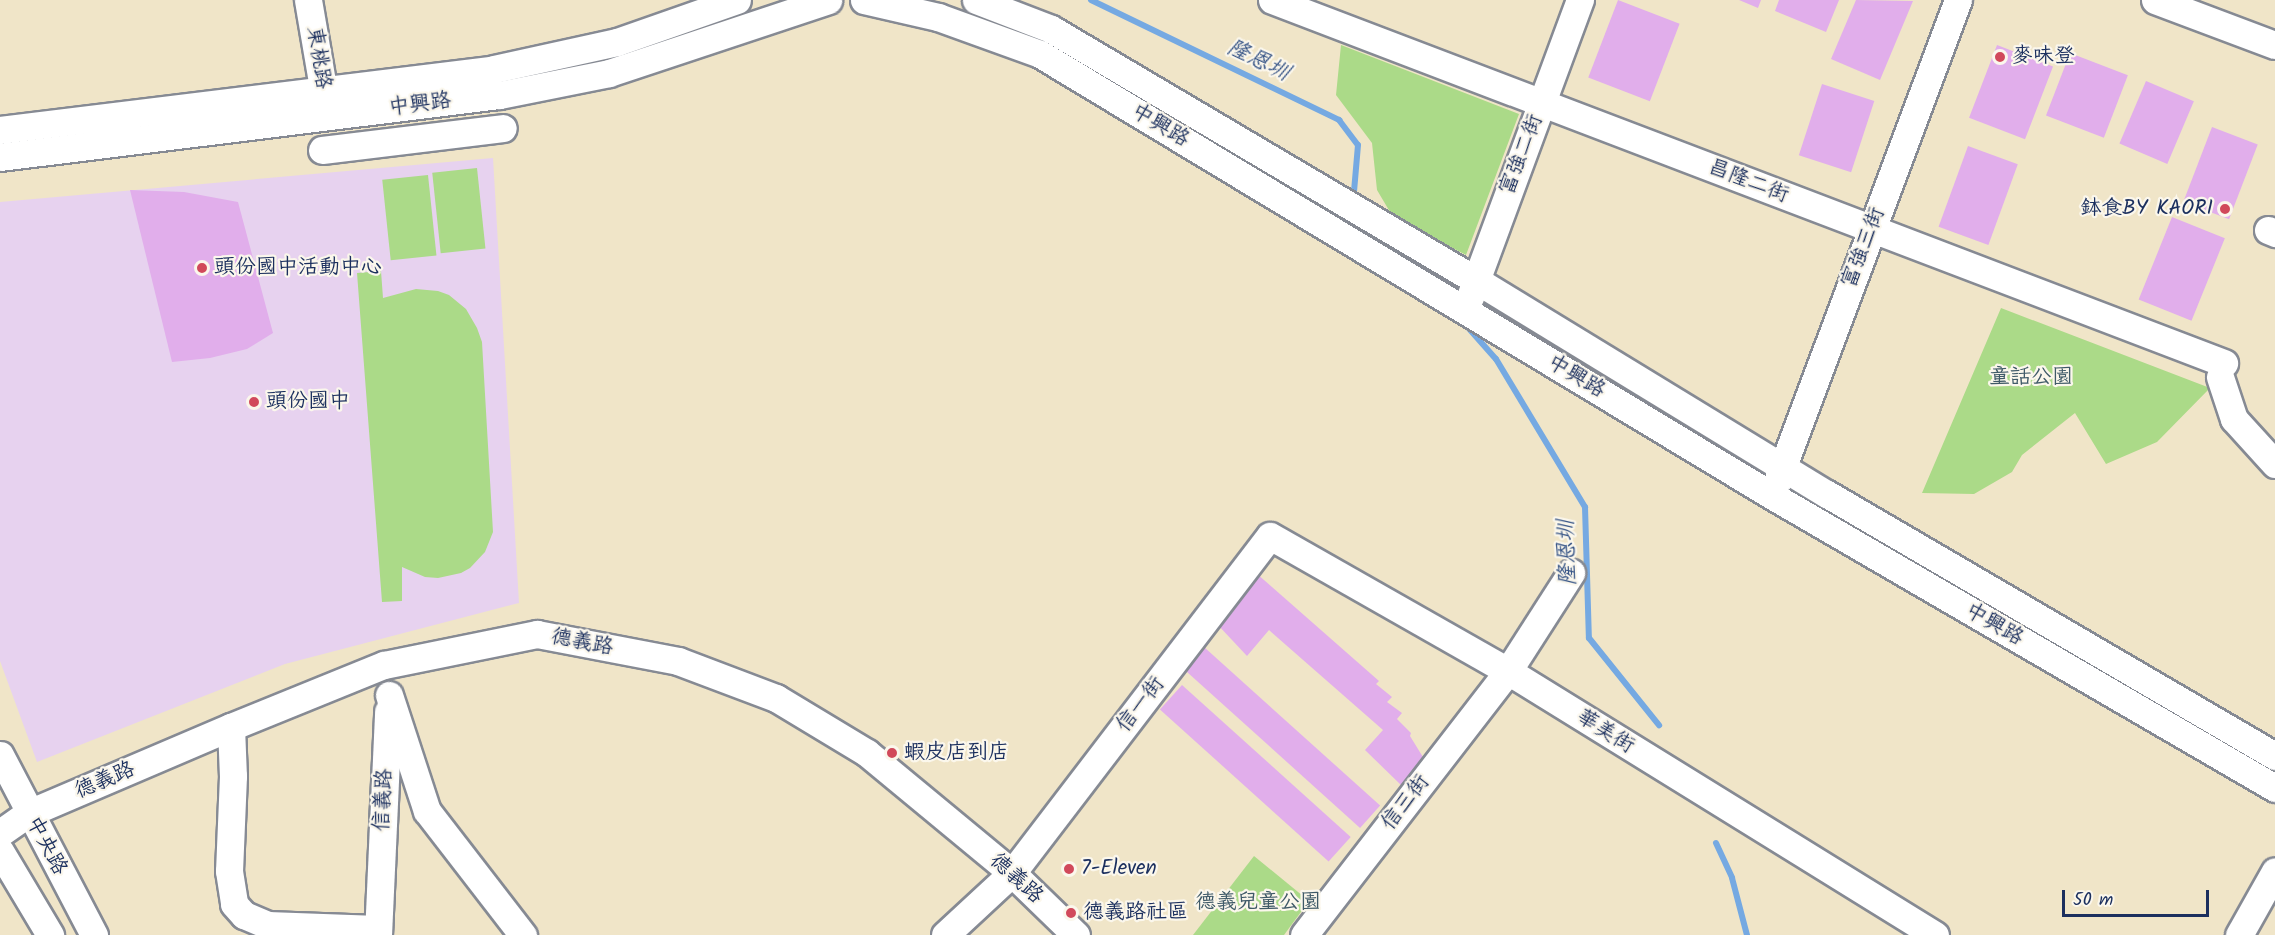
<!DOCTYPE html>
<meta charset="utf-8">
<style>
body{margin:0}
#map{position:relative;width:2275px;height:935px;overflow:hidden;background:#f0e5c8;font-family:Kalam,"LXGW WenKai TC",sans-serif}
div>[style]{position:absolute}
.built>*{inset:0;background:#e7d2ef}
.green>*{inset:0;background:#abda88;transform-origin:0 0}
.stream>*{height:6px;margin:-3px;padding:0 3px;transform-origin:3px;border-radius:3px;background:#75a9e2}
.building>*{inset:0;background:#e1aeeb;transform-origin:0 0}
.roads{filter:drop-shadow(2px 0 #868a93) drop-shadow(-2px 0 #868a93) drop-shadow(0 2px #868a93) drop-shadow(0 -2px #868a93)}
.minor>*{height:27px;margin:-13.5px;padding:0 13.5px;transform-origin:13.5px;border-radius:13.5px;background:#fff}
.dots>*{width:16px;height:16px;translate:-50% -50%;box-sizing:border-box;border:3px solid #fbf7ec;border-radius:50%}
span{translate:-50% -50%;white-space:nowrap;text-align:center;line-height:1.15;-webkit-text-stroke:4.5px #fbf7ec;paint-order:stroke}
.poi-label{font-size:21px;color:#1b2f5e}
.left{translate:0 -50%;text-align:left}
.right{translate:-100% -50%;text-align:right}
.street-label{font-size:21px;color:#1b2f5e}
.park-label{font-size:21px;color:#3f5a68}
.water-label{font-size:22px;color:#365486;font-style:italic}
.scale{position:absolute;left:2062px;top:890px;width:147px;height:27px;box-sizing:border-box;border:3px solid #1b2f5e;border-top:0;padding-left:8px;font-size:18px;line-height:21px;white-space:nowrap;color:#1b2f5e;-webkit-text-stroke:4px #fbf7ec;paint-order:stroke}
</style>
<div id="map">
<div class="built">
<div style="clip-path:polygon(493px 158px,519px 603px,285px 664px,37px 762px,0 661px,0 202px)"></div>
</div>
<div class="green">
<div style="clip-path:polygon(1341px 45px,1519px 114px,1466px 255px,1393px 217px,1377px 190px,1372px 143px,1336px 95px)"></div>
<div style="left:477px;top:168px;width:81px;height:45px;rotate:84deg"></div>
<div style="left:428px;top:175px;width:81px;height:46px;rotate:84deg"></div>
<div style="clip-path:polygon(381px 271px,383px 298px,416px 289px,438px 291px,449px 295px,466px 309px,477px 328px,482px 342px,493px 532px,485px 552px,470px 568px,461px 573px,438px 578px,425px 577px,402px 567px,402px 601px,382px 602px,357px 273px)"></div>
<div style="clip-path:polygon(2001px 308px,2210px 388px,2157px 442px,2106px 464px,2075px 413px,2022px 455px,2012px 472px,1974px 494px,1922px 493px)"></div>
<div style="clip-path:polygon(1254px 856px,1309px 901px,1284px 935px,1193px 935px)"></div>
</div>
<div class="stream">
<div style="left:1091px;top:0;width:276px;rotate:25.8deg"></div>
<div style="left:1339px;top:120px;width:31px;rotate:53deg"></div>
<div style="left:1358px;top:145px;width:47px;rotate:94.9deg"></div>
<div style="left:1464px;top:323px;width:48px;rotate:48.4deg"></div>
<div style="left:1496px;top:359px;width:173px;rotate:59deg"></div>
<div style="left:1585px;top:507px;width:131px;rotate:88.3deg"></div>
<div style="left:1589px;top:638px;width:112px;rotate:51.2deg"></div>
<div style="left:1716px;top:843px;width:38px;rotate:65deg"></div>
<div style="left:1732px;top:878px;width:59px;rotate:75.3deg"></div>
</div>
<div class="building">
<div style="left:1618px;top:0;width:66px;height:83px;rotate:21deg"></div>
<div style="clip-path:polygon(1739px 0,1761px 0,1758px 8px)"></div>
<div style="clip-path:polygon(1779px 0,1839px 0,1826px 32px,1775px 11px)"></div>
<div style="clip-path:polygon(1856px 0,1913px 1px,1880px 80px,1831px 59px)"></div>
<div style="left:1997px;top:45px;width:60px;height:78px;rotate:21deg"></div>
<div style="left:2070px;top:53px;width:62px;height:67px;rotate:21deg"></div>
<div style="left:2146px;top:81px;width:52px;height:68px;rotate:23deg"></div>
<div style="left:1822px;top:84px;width:55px;height:75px;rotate:18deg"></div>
<div style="left:2212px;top:127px;width:49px;height:80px;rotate:21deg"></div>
<div style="left:1968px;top:146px;width:53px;height:86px;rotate:20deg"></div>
<div style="clip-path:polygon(130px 190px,184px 192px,238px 202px,273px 333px,247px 349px,210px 358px,172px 362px)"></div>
<div style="left:2172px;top:217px;width:57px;height:89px;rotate:22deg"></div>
<div style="clip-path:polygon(1256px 573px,1379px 681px,1376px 684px,1392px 697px,1387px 702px,1402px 713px,1397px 719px,1411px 733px,1410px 736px,1426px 762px,1402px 786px,1365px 750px,1383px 730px,1269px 630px,1247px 656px,1217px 624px)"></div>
<div style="left:1204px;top:647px;width:237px;height:30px;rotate:42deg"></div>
<div style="left:1182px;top:685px;width:227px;height:33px;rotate:42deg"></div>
</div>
<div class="roads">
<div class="minor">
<div style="left:308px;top:0;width:107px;rotate:80.3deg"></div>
<div style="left:864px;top:0;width:76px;rotate:12.9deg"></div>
<div style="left:938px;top:17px;width:109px;rotate:19.9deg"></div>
<div style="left:1040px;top:54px;width:854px;rotate:31.1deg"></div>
<div style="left:1771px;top:495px;width:583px;rotate:30.17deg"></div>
<div style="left:976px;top:0;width:80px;rotate:21.1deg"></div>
<div style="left:1051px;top:29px;width:494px;rotate:30.6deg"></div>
<div style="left:1476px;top:280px;width:411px;rotate:31.4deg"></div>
<div style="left:1827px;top:494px;width:519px;rotate:30.32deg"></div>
<div style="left:1272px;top:0;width:1019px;rotate:20.87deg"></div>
<div style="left:2155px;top:0;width:128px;rotate:20.6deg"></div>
<div style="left:0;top:130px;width:498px;rotate:-7deg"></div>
<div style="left:494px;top:69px;width:126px;rotate:-12.4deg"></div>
<div style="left:617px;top:42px;width:127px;rotate:-19.3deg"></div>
<div style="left:322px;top:150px;width:182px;rotate:-6.9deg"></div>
<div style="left:0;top:157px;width:503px;rotate:-7.08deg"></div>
<div style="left:499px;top:95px;width:112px;rotate:-11.3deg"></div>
<div style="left:609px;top:73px;width:231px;rotate:-18.4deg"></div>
<div style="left:2268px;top:230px;width:8px;rotate:23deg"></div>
<div style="left:1470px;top:297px;width:317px;rotate:-69.7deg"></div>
<div style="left:2220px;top:377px;width:44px;rotate:71.6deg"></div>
<div style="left:2234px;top:419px;width:61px;rotate:47.7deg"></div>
<div style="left:1777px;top:482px;width:515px;rotate:-69.42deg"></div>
<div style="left:389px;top:695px;width:122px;rotate:71.9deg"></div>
<div style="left:427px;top:811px;width:157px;rotate:52.3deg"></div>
<div style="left:231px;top:727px;width:49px;rotate:87.7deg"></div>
<div style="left:233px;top:776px;width:95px;rotate:92.4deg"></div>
<div style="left:229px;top:871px;width:33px;rotate:81deg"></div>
<div style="left:234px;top:904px;width:15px;rotate:48deg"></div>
<div style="left:244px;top:915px;width:25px;rotate:23deg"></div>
<div style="left:267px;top:925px;width:111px;rotate:2.1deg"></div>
<div style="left:0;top:755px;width:203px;rotate:62.4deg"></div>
<div style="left:0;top:833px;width:35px;rotate:-35deg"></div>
<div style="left:29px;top:813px;width:220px;rotate:-23.1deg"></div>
<div style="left:231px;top:727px;width:165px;rotate:-22.1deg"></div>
<div style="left:384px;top:665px;width:156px;rotate:-11.5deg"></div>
<div style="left:537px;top:634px;width:144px;rotate:10.8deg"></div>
<div style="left:678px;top:661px;width:105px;rotate:20.7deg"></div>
<div style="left:776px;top:698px;width:106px;rotate:31.1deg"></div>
<div style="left:867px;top:753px;width:188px;rotate:39.6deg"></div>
<div style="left:1012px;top:873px;width:89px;rotate:44.1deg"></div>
<div style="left:0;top:851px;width:98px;rotate:59.2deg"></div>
<div style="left:378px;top:935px;width:224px;rotate:-87.4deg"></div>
<div style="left:945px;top:935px;width:91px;rotate:-42.8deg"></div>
<div style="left:1012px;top:873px;width:424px;rotate:-52.6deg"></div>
<div style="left:1270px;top:536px;width:274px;rotate:29.6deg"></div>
<div style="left:1508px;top:671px;width:502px;rotate:31.73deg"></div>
<div style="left:1304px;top:935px;width:334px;rotate:-52.3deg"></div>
<div style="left:1508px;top:671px;width:117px;rotate:-57.3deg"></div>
<div style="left:2239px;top:935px;width:73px;rotate:-60.6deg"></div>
</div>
</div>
<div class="dots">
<div style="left:2000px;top:57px;background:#d1495b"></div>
<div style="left:2225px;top:209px;background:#d1495b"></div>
<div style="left:202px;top:268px;background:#d1495b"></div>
<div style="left:254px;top:402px;background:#d1495b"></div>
<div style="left:892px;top:753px;background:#d1495b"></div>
<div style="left:1069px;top:869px;background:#d1495b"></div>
<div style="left:1071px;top:913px;background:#d1495b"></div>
</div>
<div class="poi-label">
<span class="left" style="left:2012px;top:57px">麥味登</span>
<span class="right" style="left:2213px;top:209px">鉢食BY KAORI</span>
<span class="left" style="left:214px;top:268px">頭份國中活動中心</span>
<span class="left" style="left:266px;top:402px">頭份國中</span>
<span class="left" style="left:904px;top:753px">蝦皮店到店</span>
<span class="left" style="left:1081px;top:869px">7-Eleven</span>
<span class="left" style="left:1083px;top:913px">德義路社區</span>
</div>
<div class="street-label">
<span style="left:318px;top:58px;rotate:81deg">東桃路</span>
<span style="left:420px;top:105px;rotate:-7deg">中興路</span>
<span style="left:1160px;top:126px;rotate:31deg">中興路</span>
<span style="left:1522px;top:155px;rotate:-69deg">富強二街</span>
<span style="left:1748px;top:182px;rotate:21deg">昌隆二街</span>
<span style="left:1864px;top:248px;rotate:-69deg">富強三街</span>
<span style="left:1576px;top:377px;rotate:31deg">中興路</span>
<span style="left:1994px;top:625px;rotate:30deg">中興路</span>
<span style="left:582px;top:643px;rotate:11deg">德義路</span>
<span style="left:1141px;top:705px;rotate:-52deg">信一街</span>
<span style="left:1605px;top:732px;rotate:32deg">華美街</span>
<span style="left:105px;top:781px;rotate:-23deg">德義路</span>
<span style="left:384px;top:800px;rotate:-87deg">信義路</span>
<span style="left:1406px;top:803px;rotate:-52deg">信三街</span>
<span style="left:46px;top:846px;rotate:62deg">中央路</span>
<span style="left:1016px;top:879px;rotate:42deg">德義路</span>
</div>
<div class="park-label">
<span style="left:2031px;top:378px">童話公園</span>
<span style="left:1258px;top:903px">德義兒童公園</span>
</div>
<div class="water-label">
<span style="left:1258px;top:61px;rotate:26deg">隆恩圳</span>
<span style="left:1568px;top:553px;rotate:-92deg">隆恩圳</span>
</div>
<div class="scale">50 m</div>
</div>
